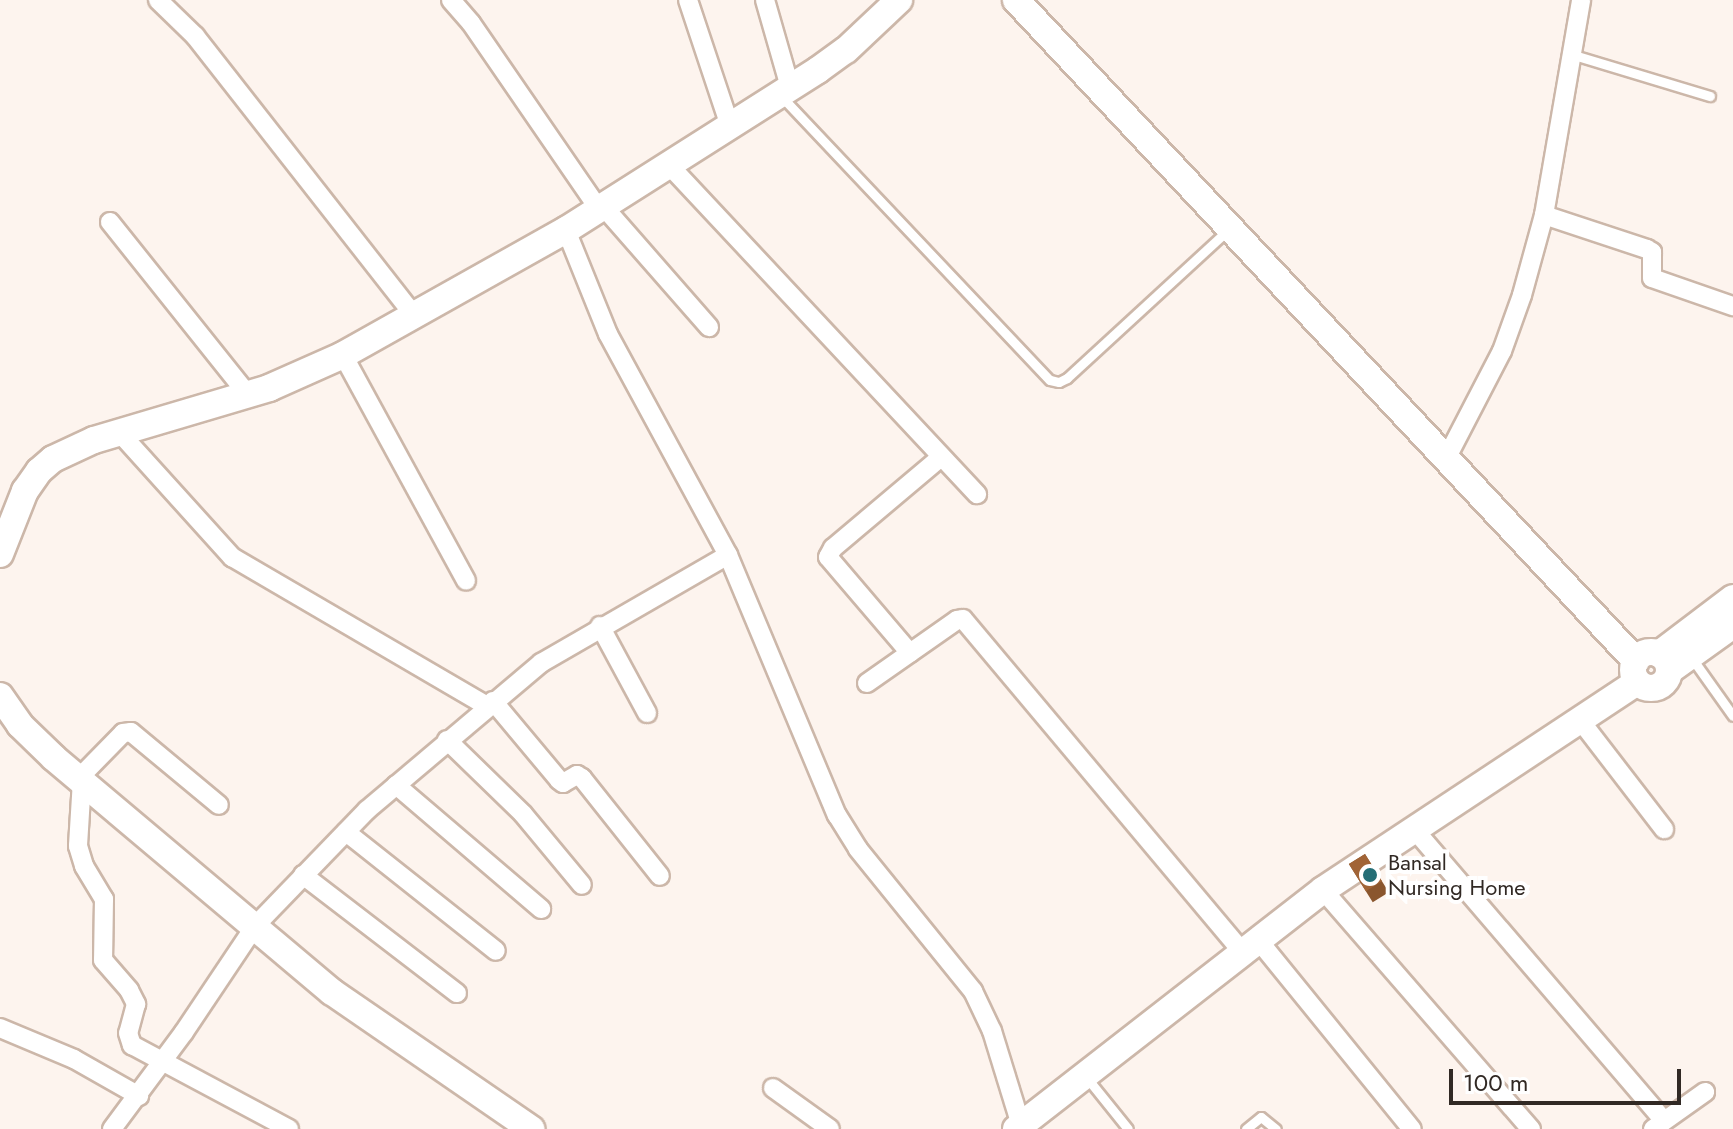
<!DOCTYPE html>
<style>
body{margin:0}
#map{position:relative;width:1733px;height:1129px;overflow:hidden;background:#fdf4ee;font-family:Jost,sans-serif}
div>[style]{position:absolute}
.roads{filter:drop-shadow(2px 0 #ccb7a9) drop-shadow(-2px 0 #ccb7a9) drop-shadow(0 2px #ccb7a9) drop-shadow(0 -2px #ccb7a9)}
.lane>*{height:9px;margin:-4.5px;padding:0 4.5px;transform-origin:4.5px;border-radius:4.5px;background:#fff}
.street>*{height:18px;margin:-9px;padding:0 9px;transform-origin:9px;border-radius:9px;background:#fff}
.secondary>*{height:26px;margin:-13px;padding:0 13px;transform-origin:13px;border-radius:13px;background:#fff}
.secondary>.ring{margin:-13px;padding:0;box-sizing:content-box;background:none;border:26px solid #fff;border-radius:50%}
.wall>*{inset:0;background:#8a562e;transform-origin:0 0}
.building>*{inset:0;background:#a16436;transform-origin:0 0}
.dots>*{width:22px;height:22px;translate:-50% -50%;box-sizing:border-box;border:4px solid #fff;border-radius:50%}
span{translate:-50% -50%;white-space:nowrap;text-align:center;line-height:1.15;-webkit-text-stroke:8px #fff;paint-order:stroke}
.poi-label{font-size:22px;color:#312924}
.left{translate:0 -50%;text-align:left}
.scale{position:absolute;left:1449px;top:1069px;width:232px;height:36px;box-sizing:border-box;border:4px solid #312924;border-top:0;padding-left:10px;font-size:24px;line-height:28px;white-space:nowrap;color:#312924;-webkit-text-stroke:6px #fff;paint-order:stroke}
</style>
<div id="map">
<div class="roads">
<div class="lane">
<div style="left:1574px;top:55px;width:142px;rotate:16.8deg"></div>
<div style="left:781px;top:96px;width:391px;rotate:46.6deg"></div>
<div style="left:1050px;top:380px;width:9px;rotate:13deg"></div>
<div style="left:1059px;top:382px;width:9px;rotate:-27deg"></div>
<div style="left:1067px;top:378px;width:220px;rotate:-42.6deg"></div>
<div style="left:1691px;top:657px;width:72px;rotate:54.6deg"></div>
<div style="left:1087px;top:1078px;width:65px;rotate:51.2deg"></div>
<div style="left:1246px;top:1129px;width:19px;rotate:-39deg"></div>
<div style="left:1261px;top:1117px;width:19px;rotate:39deg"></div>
</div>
<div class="street">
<div style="left:158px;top:0;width:52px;rotate:44.2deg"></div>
<div style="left:195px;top:36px;width:355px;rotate:51.9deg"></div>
<div style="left:451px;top:0;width:30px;rotate:49deg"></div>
<div style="left:471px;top:23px;width:226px;rotate:55.5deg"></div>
<div style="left:688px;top:0;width:133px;rotate:71.6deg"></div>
<div style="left:765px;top:0;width:91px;rotate:74deg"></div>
<div style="left:669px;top:165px;width:451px;rotate:46.9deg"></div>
<div style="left:603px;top:206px;width:161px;rotate:48.8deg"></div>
<div style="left:1544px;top:215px;width:108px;rotate:18.3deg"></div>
<div style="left:1647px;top:249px;width:6px;rotate:31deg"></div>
<div style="left:1652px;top:252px;width:26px;rotate:90deg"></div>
<div style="left:1652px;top:278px;width:86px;rotate:19.1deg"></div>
<div style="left:110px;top:222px;width:221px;rotate:51.4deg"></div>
<div style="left:566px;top:230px;width:112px;rotate:68deg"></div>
<div style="left:608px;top:334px;width:251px;rotate:61.5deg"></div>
<div style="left:728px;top:555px;width:282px;rotate:67.3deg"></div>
<div style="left:837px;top:815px;width:40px;rotate:58deg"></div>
<div style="left:858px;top:849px;width:183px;rotate:51deg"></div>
<div style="left:973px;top:991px;width:44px;rotate:64.6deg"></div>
<div style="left:992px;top:1031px;width:98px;rotate:72.9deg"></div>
<div style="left:343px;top:355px;width:257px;rotate:61.4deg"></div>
<div style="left:119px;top:432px;width:169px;rotate:47.9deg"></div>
<div style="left:232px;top:557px;width:295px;rotate:30.3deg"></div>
<div style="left:1446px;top:459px;width:122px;rotate:-62.6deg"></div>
<div style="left:1502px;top:351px;width:59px;rotate:-70.3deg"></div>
<div style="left:1522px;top:295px;width:83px;rotate:-74.6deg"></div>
<div style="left:1544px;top:215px;width:218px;rotate:-80.2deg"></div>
<div style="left:600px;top:626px;width:99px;rotate:61.6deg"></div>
<div style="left:910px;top:653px;width:126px;rotate:-130.5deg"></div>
<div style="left:828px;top:557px;width:10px;rotate:-61deg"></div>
<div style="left:833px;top:548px;width:141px;rotate:-40.1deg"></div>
<div style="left:867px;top:683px;width:110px;rotate:-35deg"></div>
<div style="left:957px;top:620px;width:6px;rotate:-9deg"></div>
<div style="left:963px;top:619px;width:436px;rotate:50deg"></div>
<div style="left:493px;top:701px;width:103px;rotate:50.1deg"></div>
<div style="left:559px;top:780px;width:5px;rotate:37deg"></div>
<div style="left:563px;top:783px;width:16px;rotate:-30deg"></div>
<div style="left:577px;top:775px;width:6px;rotate:31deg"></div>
<div style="left:582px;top:778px;width:125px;rotate:51.5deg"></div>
<div style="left:1580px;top:720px;width:138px;rotate:52.4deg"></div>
<div style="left:447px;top:740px;width:106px;rotate:44.2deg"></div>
<div style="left:523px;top:814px;width:92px;rotate:50.3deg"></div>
<div style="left:79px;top:778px;width:63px;rotate:-45.6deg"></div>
<div style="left:123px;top:733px;width:8px;rotate:-7deg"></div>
<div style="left:131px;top:732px;width:114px;rotate:39.7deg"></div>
<div style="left:82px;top:780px;width:66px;rotate:93.5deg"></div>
<div style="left:78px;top:846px;width:21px;rotate:73deg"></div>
<div style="left:84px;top:866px;width:39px;rotate:59deg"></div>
<div style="left:104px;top:899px;width:61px;rotate:90.9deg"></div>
<div style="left:103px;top:960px;width:40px;rotate:49deg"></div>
<div style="left:129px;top:990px;width:16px;rotate:63deg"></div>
<div style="left:136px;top:1004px;width:30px;rotate:105deg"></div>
<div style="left:128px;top:1033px;width:13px;rotate:72deg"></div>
<div style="left:132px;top:1045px;width:178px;rotate:28.1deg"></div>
<div style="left:396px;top:785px;width:191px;rotate:40.5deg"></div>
<div style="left:1414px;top:829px;width:384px;rotate:49.4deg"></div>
<div style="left:346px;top:832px;width:191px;rotate:38.4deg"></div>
<div style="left:303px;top:875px;width:194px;rotate:37.5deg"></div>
<div style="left:1323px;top:890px;width:317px;rotate:49deg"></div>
<div style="left:1259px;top:941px;width:242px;rotate:50.9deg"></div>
<div style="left:0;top:1028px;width:80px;rotate:22.7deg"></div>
<div style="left:74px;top:1059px;width:75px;rotate:29.6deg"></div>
<div style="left:773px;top:1088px;width:70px;rotate:35.7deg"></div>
<div style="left:112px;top:1129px;width:121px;rotate:-53.4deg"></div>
<div style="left:184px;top:1032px;width:128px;rotate:-56.2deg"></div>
<div style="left:255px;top:926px;width:161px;rotate:-46deg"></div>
<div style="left:367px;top:810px;width:228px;rotate:-40.2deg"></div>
<div style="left:541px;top:663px;width:216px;rotate:-30deg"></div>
<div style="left:1653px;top:1129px;width:64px;rotate:-35.4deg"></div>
</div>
<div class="secondary">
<div style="left:1016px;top:0;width:906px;rotate:46.83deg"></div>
<div style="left:0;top:554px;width:68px;rotate:-68.4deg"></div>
<div style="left:25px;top:491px;width:24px;rotate:-55deg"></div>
<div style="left:39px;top:471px;width:18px;rotate:-41deg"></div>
<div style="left:53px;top:459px;width:45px;rotate:-24.9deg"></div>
<div style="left:94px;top:440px;width:183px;rotate:-16.5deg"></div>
<div style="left:269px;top:388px;width:81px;rotate:-24deg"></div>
<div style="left:343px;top:355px;width:256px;rotate:-29.3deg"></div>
<div style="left:566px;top:230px;width:299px;rotate:-32.4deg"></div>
<div style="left:818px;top:70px;width:34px;rotate:-36deg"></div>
<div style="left:846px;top:50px;width:73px;rotate:-43.3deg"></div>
<div class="ring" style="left:1633px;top:652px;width:10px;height:10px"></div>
<div style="left:1659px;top:654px;width:93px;rotate:-37.1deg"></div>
<div style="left:1669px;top:671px;width:79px;rotate:-35.7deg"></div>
<div style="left:0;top:696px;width:35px;rotate:55deg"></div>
<div style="left:20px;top:725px;width:47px;rotate:44.1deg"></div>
<div style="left:54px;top:758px;width:363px;rotate:40.1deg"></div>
<div style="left:332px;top:992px;width:242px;rotate:34.5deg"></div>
<div style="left:1016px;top:1129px;width:389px;rotate:-37.9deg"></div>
<div style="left:1323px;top:890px;width:377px;rotate:-33.5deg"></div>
</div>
</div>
<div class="wall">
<div style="left:1365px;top:854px;width:45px;height:19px;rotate:58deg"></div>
</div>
<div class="building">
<div style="left:1365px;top:854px;width:32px;height:19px;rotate:58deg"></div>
</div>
<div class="dots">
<div style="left:1370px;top:875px;background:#246e76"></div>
</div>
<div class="poi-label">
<span class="left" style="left:1388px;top:875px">Bansal<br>Nursing Home</span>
</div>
<div class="scale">100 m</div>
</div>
